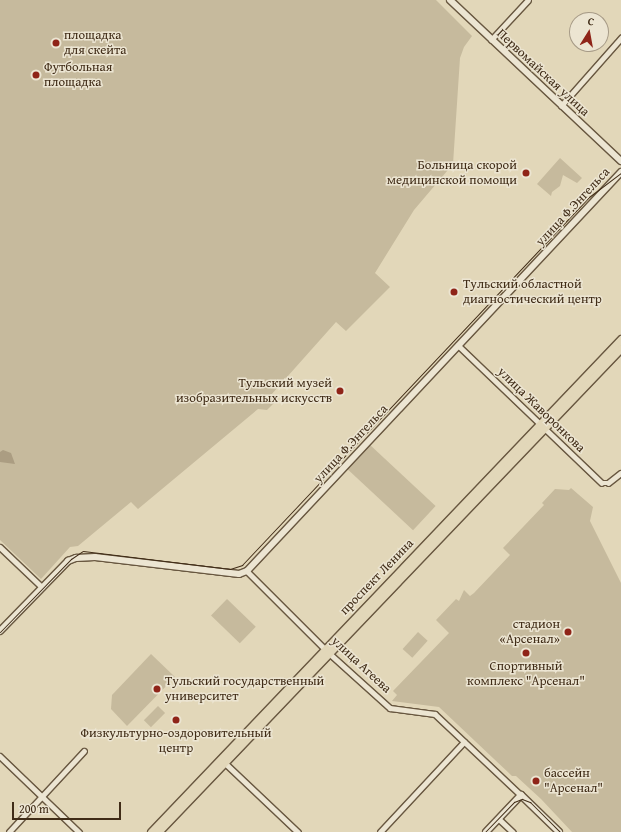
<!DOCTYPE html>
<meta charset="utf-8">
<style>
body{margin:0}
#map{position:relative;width:621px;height:832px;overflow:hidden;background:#e2d7b9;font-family:"Gentium Book Plus",serif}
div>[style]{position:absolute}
.green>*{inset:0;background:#c6ba9d;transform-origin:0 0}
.water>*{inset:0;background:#ab9d82}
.roads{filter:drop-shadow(1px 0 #685740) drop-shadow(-1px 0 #685740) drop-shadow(0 1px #685740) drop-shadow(0 -1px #685740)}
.street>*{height:4.5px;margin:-2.25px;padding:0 2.25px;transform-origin:2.25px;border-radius:2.25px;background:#ece5d2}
.secondary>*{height:6px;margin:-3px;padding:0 3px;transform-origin:3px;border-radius:3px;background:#ece5d2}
.primary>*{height:7px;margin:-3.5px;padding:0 3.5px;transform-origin:3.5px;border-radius:3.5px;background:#e2d7b9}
.tram>*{height:1px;margin:-0.5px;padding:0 0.5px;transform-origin:0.5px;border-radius:0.5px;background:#402c17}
.dots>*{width:11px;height:11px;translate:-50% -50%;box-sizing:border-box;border:2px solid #ece5d2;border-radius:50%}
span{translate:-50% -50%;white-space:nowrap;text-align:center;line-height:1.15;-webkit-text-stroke:3px #ece5d2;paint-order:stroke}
.poi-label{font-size:13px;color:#402c17}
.left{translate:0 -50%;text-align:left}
.right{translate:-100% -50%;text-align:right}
.street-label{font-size:13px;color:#402c17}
.north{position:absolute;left:569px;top:12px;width:40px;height:40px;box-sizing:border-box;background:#ece5d2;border:1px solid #a79b87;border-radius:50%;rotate:11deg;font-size:11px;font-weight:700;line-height:16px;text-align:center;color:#402c17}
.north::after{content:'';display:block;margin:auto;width:14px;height:18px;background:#8f2418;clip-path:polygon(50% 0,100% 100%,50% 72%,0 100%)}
.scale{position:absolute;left:12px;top:802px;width:109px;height:18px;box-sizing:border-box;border:2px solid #402c17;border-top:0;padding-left:5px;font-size:12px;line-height:14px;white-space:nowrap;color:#402c17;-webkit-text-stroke:3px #ece5d2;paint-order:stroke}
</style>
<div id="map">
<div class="green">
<div style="clip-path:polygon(0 0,436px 0,472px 36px,464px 47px,460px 58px,453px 164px,414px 210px,375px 273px,390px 287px,346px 331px,336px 322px,271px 395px,275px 402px,267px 410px,258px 409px,138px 509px,131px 502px,78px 546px,70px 547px,41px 579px,0 540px)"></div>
<div style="clip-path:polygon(560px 158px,582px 178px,577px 183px,563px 175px,560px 186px,552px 192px,551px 196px,537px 184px)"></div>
<div style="left:369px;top:444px;width:91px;height:33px;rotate:43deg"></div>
<div style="clip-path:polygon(571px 488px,593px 507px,590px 521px,621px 583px,621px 832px,572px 832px,541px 799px,516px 776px,512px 776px,439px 707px,392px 701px,397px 695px,393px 691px,449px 633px,436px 620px,456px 599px,459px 601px,464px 590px,470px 596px,474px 593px,510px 555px,503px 548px,544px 505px,542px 503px,555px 489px,569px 490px)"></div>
<div style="left:227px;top:599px;width:40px;height:23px;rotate:44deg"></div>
<div style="left:418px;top:632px;width:13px;height:23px;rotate:42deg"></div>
<div style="clip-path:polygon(151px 654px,175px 677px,127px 726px,111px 709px,112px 695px)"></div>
<div style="left:158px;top:706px;width:10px;height:20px;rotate:45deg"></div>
</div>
<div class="water">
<div style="clip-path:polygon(3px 450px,11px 453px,15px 464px,0 462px,0 452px)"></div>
</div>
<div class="roads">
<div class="street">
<div style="left:491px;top:40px;width:54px;rotate:-47.2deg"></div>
<div style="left:561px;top:106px;width:91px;rotate:-48.6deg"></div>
<div style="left:458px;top:345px;width:199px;rotate:43.8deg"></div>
<div style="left:602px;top:483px;width:6px"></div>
<div style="left:608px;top:483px;width:16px;rotate:-38deg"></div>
<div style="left:0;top:547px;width:58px;rotate:43.6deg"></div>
<div style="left:247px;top:571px;width:110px;rotate:45deg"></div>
<div style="left:329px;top:653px;width:82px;rotate:42deg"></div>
<div style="left:390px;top:708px;width:45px;rotate:7.6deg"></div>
<div style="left:435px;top:714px;width:118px;rotate:43.3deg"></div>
<div style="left:0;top:756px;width:110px;rotate:43.9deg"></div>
<div style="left:224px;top:762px;width:102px;rotate:43.4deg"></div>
<div style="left:499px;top:819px;width:19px;rotate:43deg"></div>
<div style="left:9px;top:832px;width:110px;rotate:-47.2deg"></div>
<div style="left:380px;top:832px;width:123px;rotate:-47deg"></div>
</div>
<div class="secondary">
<div style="left:450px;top:0;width:235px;rotate:43.3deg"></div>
<div style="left:0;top:631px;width:98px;rotate:-45.8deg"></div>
<div style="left:68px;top:561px;width:9px;rotate:-21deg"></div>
<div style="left:76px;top:558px;width:19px;rotate:-3deg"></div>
<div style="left:95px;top:557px;width:145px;rotate:6.7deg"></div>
<div style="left:239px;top:574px;width:9px;rotate:-21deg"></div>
<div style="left:247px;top:571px;width:547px;rotate:-46.85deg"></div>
<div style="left:486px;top:832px;width:51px;rotate:-46.6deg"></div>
<div style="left:521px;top:795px;width:53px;rotate:44.2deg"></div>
</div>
<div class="primary">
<div style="left:151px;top:832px;width:681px;rotate:-46.37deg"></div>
<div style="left:158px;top:832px;width:670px;rotate:-46.27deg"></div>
</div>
</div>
<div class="tram">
<div style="left:0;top:632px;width:102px;rotate:-45.8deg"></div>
<div style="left:71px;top:559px;width:14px;rotate:-34deg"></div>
<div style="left:83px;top:551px;width:148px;rotate:7deg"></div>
<div style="left:230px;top:569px;width:13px;rotate:-18deg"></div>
<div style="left:242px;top:565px;width:506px;rotate:-46.68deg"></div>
<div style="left:589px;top:197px;width:40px;rotate:-37deg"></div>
<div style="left:485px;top:832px;width:42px;rotate:-46deg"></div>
<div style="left:514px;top:802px;width:9px;rotate:-21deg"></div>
<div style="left:522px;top:799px;width:9px;rotate:21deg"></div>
<div style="left:530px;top:802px;width:42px;rotate:45deg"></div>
</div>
<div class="dots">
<div style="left:56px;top:43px;background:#8f2418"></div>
<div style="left:36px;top:75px;background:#8f2418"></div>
<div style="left:526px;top:173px;background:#8f2418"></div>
<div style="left:454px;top:292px;background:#8f2418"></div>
<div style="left:340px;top:391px;background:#8f2418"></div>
<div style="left:568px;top:632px;background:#8f2418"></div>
<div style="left:526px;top:653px;background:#8f2418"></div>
<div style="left:157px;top:689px;background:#8f2418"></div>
<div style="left:176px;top:720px;background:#8f2418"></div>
<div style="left:536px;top:781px;background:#8f2418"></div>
</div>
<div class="poi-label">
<span class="left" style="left:64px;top:43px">площадка<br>для скейта</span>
<span class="left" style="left:44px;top:75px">Футбольная<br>площадка</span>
<span class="right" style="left:517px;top:173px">Больница скорой<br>медицинской помощи</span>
<span class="left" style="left:463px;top:292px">Тульский областной<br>диагностический центр</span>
<span class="right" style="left:332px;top:391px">Тульский музей<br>изобразительных искусств</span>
<span class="right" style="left:560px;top:632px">стадион<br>«Арсенал»</span>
<span style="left:526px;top:674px">Спортивный<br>комплекс "Арсенал"</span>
<span class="left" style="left:165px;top:689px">Тульский государственный<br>университет</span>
<span style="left:176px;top:741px">Физкультурно-оздоровительный<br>центр</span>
<span class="left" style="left:544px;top:781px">бассейн<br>"Арсенал"</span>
</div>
<div class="street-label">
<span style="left:543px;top:73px;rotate:43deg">Первомайская улица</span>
<span style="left:573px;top:207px;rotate:-47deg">улица Ф.Энгельса</span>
<span style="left:541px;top:410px;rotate:44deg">улица Жаворонкова</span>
<span style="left:351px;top:444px;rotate:-47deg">улица Ф.Энгельса</span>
<span style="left:377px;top:577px;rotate:-46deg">проспект Ленина</span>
<span style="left:361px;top:665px;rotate:43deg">улица Агеева</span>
</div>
<div class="north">С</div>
<div class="scale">200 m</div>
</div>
